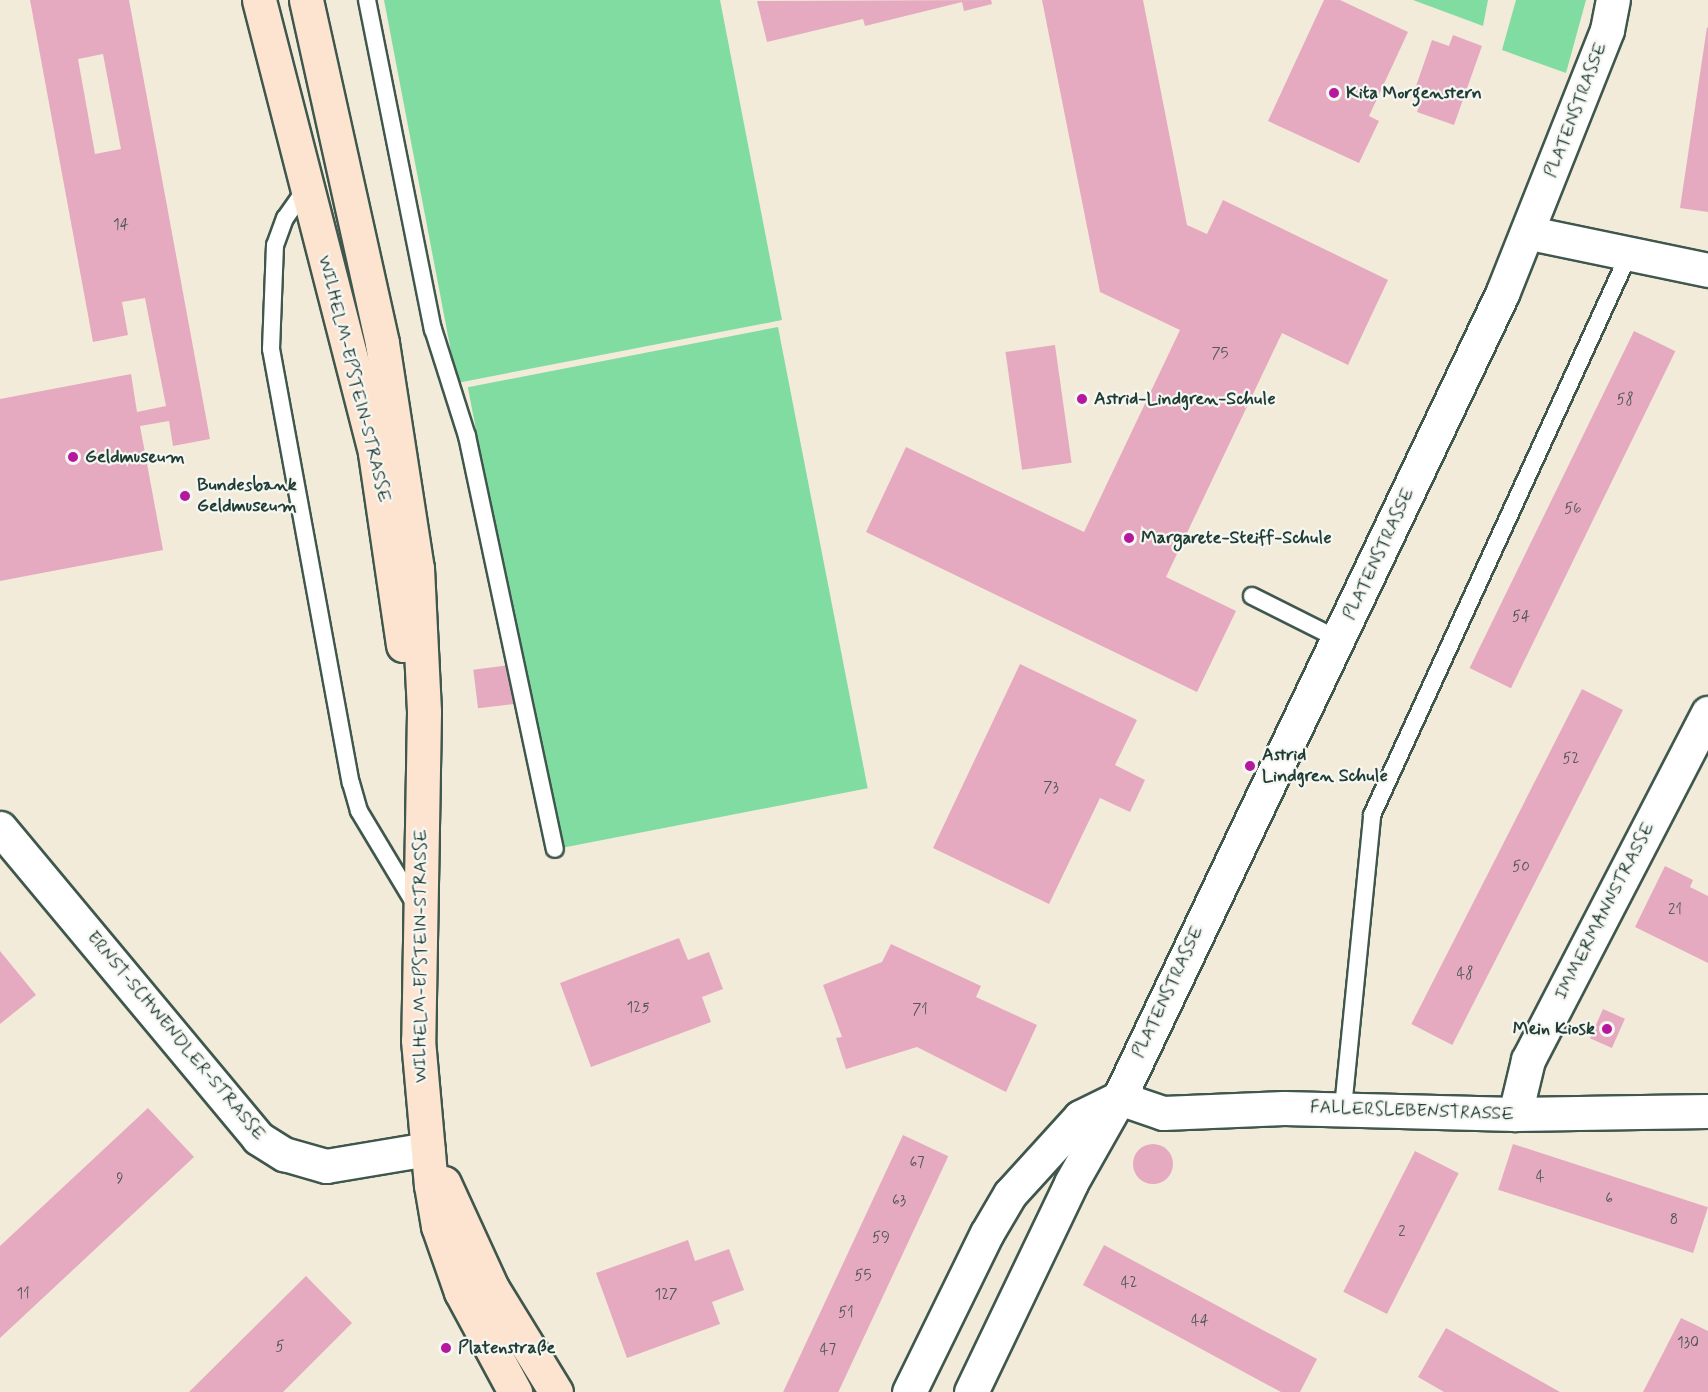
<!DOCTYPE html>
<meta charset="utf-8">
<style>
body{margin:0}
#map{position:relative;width:1708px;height:1392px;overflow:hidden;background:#f2ebd9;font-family:Mynerve,sans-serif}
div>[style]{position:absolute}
.green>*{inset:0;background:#81dca2;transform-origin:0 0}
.building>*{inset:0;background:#e5aac0;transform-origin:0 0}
.round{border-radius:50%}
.roads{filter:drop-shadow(2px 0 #3f574d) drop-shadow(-2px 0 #3f574d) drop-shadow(0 2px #3f574d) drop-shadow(0 -2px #3f574d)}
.lane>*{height:16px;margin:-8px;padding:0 8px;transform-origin:8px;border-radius:8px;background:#fff}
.street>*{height:33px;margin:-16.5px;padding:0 16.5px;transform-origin:16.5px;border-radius:16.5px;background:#fff}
.secondary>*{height:33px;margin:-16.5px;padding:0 16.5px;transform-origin:16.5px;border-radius:16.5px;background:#fde4d0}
.dots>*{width:16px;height:16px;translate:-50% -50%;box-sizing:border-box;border:3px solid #f6f6f2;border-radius:50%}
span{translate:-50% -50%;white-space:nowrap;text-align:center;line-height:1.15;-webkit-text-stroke:4.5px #f6f6f2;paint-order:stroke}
.number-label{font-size:15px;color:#505857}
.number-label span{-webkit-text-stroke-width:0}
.poi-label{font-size:18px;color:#1f3d34;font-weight:700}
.left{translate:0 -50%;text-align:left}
.right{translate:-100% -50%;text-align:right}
.street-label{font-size:18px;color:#1f3d34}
</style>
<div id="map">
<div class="green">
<div style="clip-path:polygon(384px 0,720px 0,782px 320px,457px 383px)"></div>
<div style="clip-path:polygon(1413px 0,1488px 0,1483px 26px)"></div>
<div style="clip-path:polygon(1516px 0,1586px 0,1566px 73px,1502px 50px)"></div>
<div style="left:778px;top:327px;width:470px;height:316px;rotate:79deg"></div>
</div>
<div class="building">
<div style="clip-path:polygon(evenodd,30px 0,129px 0,210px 439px,173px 446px,169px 421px,140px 426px,163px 550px,0 581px,0 399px,131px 374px,137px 412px,166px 406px,145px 298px,122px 302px,128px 335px,93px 342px,30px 0,103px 54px,121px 149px,95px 154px,78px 59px,103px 54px)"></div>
<div style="clip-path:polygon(991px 0,992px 4px,964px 11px,962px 2px,865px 26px,863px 19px,767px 42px,757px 1px)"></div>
<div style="clip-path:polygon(1042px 0,1143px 0,1187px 225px,1207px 234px,1223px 200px,1388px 280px,1348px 365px,1282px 333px,1166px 577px,1236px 611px,1197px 692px,866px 532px,906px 447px,1084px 532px,1180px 330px,1100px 292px)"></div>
<div style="clip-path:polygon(1324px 0,1340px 0,1408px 32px,1369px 116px,1379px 121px,1359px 163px,1268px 121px)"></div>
<div style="clip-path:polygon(1707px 27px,1708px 28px,1708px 212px,1680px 208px)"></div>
<div style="clip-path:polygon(1453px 35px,1482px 46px,1454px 125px,1417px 112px,1423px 95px,1414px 92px,1432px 40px,1449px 46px)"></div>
<div style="left:1634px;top:331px;width:46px;height:375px;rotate:26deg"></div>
<div style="left:1055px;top:345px;width:119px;height:50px;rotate:82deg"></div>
<div style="clip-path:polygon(1020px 664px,1137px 720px,1115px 765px,1145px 780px,1130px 812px,1100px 798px,1049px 904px,933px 848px)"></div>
<div style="left:511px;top:665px;width:39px;height:38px;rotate:83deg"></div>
<div style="left:1582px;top:689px;width:46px;height:376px;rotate:27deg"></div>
<div style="clip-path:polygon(1665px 866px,1693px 880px,1690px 887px,1708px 896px,1708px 963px,1635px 927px)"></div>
<div style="clip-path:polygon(679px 938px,688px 960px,709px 952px,723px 989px,702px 997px,711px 1022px,591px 1067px,560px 983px)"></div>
<div style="clip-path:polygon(891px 944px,981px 986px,976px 997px,1037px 1025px,1006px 1092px,917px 1047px,846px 1069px,836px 1038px,842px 1037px,823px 985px,882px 962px)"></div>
<div style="clip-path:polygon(0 951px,36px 995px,0 1024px)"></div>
<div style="left:1603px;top:1009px;width:24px;height:32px;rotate:24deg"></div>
<div style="clip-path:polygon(148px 1108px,194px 1157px,0 1338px,0 1246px)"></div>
<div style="left:903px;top:1135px;width:50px;height:284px;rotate:25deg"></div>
<div style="left:1513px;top:1144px;width:205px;height:48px;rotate:18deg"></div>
<div class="round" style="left:1133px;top:1144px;width:40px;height:40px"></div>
<div style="left:1415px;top:1151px;width:49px;height:158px;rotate:27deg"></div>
<div style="clip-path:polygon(688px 1240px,695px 1261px,729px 1249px,744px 1290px,712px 1302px,720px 1324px,627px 1358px,596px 1273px)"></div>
<div style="clip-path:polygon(1104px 1245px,1317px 1359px,1300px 1392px,1281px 1392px,1083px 1285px)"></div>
<div style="clip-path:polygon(306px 1276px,352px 1323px,283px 1392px,189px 1392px)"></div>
<div style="clip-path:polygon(1681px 1318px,1708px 1331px,1708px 1392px,1643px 1392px)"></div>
<div style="clip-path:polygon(1446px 1328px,1519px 1369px,1560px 1392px,1444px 1392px,1418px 1377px)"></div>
</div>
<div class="roads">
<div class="lane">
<div style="left:367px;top:0;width:336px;rotate:78.7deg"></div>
<div style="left:433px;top:329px;width:112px;rotate:72.4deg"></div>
<div style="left:467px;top:436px;width:422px;rotate:78deg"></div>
<div style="left:307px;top:187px;width:38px;rotate:125deg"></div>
<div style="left:285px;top:218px;width:29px;rotate:110deg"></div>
<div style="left:275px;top:245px;width:104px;rotate:92.2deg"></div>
<div style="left:271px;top:349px;width:441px;rotate:79.6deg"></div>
<div style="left:351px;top:783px;width:29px;rotate:74deg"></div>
<div style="left:359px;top:811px;width:111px;rotate:59deg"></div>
<div style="left:1252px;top:596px;width:96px;rotate:26.6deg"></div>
<div style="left:1343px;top:1108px;width:294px;rotate:-84.3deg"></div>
<div style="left:1372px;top:815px;width:615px;rotate:-65.39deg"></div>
</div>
<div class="street">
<div style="left:1530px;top:233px;width:182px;rotate:11.7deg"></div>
<div style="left:0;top:828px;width:403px;rotate:50.2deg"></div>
<div style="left:258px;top:1138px;width:31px;rotate:32deg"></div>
<div style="left:284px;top:1154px;width:44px;rotate:15.9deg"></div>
<div style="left:326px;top:1166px;width:103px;rotate:-9.5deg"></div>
<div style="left:1119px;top:1098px;width:46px;rotate:18.8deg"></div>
<div style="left:1163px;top:1113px;width:121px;rotate:-2.4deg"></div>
<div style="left:1284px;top:1108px;width:231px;rotate:1.5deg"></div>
<div style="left:1515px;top:1114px;width:193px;rotate:-0.9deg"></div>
<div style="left:1515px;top:1114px;width:56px;rotate:-76.5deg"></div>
<div style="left:1528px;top:1060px;width:391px;rotate:-62.6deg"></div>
<div style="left:909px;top:1392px;width:177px;rotate:-63.9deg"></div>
<div style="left:987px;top:1233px;width:45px;rotate:-59.5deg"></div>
<div style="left:1010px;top:1194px;width:104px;rotate:-47.7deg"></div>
<div style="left:1080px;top:1117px;width:43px;rotate:-26deg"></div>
<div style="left:971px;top:1392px;width:232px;rotate:-64.4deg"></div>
<div style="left:1071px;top:1183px;width:98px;rotate:-60.5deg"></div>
<div style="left:1119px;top:1098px;width:891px;rotate:-64.53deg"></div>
<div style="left:1502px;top:294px;width:284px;rotate:-68.3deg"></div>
<div style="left:1607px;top:30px;width:31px;rotate:-79deg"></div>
</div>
<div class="secondary">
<div style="left:259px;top:0;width:468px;rotate:75.6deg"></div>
<div style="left:375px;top:453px;width:194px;rotate:81.7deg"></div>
<div style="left:306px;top:0;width:351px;rotate:77.5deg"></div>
<div style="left:382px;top:343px;width:228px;rotate:81.2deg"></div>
<div style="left:417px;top:568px;width:144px;rotate:87.2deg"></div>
<div style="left:424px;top:712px;width:328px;rotate:91deg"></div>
<div style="left:418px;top:1040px;width:146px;rotate:84.9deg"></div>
<div style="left:431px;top:1185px;width:42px;rotate:80.3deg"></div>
<div style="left:438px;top:1226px;width:70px;rotate:70.8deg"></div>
<div style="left:461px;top:1292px;width:114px;rotate:61.6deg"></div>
<div style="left:444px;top:1183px;width:115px;rotate:65.4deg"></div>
<div style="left:492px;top:1288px;width:122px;rotate:58.4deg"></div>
</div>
</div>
<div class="dots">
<div style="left:1334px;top:93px;background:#b5179e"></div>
<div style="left:1082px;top:399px;background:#b5179e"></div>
<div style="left:73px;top:457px;background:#b5179e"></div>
<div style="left:185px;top:496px;background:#b5179e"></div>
<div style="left:1129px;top:538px;background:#b5179e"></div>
<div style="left:1250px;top:766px;background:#b5179e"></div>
<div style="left:1607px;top:1029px;background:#b5179e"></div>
<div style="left:446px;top:1348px;background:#b5179e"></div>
</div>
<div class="number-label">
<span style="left:121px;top:226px">14</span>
<span style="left:1220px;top:355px">75</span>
<span style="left:1625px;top:401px">58</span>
<span style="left:1573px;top:510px">56</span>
<span style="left:1521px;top:618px">54</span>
<span style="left:1571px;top:760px">52</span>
<span style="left:1051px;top:789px">73</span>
<span style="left:1521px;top:868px">50</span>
<span style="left:1675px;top:911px">21</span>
<span style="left:1465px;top:975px">48</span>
<span style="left:638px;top:1009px">125</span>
<span style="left:920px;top:1011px">71</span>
<span style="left:917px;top:1164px">67</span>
<span style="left:1540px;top:1178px">4</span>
<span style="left:120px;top:1180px">9</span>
<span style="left:1609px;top:1200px">6</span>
<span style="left:899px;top:1202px">63</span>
<span style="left:1674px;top:1221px">8</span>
<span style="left:1402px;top:1233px">2</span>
<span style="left:881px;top:1239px">59</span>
<span style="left:863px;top:1277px">55</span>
<span style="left:1129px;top:1284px">42</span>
<span style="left:23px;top:1295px">11</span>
<span style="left:666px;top:1296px">127</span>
<span style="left:846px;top:1314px">51</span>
<span style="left:1200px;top:1322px">44</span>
<span style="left:1688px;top:1344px">130</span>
<span style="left:280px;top:1348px">5</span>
<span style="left:828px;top:1351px">47</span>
</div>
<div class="poi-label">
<span class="left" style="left:1346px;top:93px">Kita Morgenstern</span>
<span class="left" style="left:1094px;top:399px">Astrid-Lindgren-Schule</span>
<span class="left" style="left:85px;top:457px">Geldmuseum</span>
<span class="left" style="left:197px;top:496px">Bundesbank<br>Geldmuseum</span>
<span class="left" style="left:1141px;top:538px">Margarete-Steiff-Schule</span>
<span class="left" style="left:1262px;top:766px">Astrid<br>Lindgren Schule</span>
<span class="right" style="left:1595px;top:1029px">Mein Kiosk</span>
<span class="left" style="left:458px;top:1348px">Platenstraße</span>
</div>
<div class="street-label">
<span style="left:1576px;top:110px;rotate:-69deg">PLATENSTRASSE</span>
<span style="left:354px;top:379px;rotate:76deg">WILHELM-EPSTEIN-STRASSE</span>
<span style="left:1379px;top:554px;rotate:-65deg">PLATENSTRASSE</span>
<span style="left:1605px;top:911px;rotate:-63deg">IMMERMANNSTRASSE</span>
<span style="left:421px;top:956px;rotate:-90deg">WILHELM-EPSTEIN-STRASSE</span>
<span style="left:1168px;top:992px;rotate:-65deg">PLATENSTRASSE</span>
<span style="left:176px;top:1036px;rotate:50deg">ERNST-SCHWENDLER-STRASSE</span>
<span style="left:1412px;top:1111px;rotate:2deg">FALLERSLEBENSTRASSE</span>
</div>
</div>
